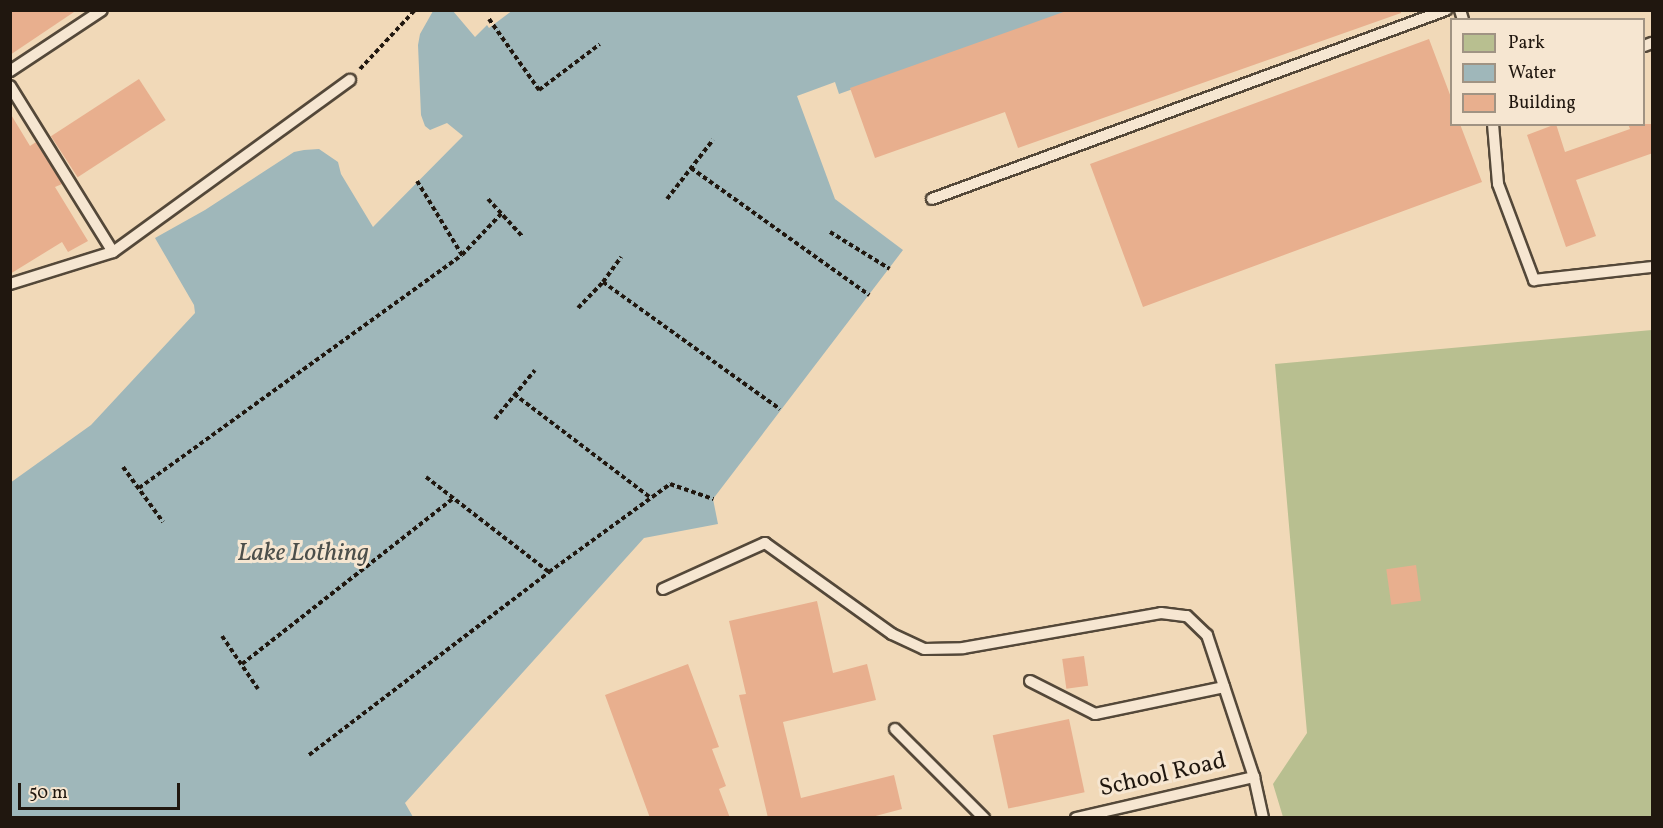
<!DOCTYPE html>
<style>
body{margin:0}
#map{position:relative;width:1663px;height:828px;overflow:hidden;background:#f1d9b8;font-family:Vollkorn,serif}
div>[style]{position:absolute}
.green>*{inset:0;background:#b8bf90}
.water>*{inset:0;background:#9fb7ba}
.building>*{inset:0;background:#e8af8e;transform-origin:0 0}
.path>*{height:4px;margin-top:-2px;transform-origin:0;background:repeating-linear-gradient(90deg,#20170f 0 4.5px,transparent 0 7.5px)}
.roads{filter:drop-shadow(2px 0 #544839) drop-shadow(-2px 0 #544839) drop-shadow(0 2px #544839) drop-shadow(0 -2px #544839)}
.lane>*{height:10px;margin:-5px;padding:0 5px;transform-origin:5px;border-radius:5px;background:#f6e6d1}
span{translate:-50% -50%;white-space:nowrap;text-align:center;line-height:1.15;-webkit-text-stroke:6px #f6e6d1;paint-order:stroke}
.street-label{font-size:24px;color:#20170f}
.water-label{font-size:26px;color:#4c4f4b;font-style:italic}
.frame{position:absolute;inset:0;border:12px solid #20170f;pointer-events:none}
.legend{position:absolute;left:1450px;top:18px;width:195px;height:108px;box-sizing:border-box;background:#f6e6d1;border:2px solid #a09383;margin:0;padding:8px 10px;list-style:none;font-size:18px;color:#20170f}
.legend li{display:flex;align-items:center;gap:12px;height:30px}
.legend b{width:30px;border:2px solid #a09383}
.scale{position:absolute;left:18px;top:783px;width:162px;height:27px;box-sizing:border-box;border:3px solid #20170f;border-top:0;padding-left:8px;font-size:18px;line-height:21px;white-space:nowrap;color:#20170f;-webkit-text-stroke:4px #f6e6d1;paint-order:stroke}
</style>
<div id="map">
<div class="green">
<div style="clip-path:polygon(1652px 330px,1652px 817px,1283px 817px,1273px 784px,1307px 733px,1275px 364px)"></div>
</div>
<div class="water">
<div style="clip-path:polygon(513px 10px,1069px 11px,839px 94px,835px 82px,797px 96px,835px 199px,903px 250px,713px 499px,718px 524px,644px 538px,405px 803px,413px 817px,11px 817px,10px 483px,91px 425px,195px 313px,194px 305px,155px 238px,205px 210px,294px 152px,304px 150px,319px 149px,338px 162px,341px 174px,373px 227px,463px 136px,447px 123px,430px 130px,425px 126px,421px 115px,418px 45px,420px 34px,433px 11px,453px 11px,475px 37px,487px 25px,489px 28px)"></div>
</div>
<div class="building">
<div style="clip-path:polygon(10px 10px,77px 10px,10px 55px)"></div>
<div style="clip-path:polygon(1069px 10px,1401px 10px,1401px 13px,1018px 148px,1005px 112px,875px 158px,850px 88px)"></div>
<div style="clip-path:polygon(1429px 39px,1452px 100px,1452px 124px,1460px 124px,1482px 182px,1143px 307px,1090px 164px)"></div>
<div style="left:139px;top:79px;width:49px;height:105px;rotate:57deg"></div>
<div style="clip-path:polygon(10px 113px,30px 146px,36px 142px,62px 184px,55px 187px,88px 241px,68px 252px,62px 242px,10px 274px)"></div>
<div style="clip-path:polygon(1556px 124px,1565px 152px,1630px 129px,1628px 124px,1653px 124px,1653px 153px,1576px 180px,1596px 236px,1566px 247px,1527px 135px)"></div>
<div style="left:1416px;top:565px;width:36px;height:30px;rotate:82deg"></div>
<div style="clip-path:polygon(817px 601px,833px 673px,867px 664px,876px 700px,783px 722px,801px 798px,894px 775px,902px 809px,868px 818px,768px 818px,739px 695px,746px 694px,729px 621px)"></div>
<div style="left:1084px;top:656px;width:30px;height:22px;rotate:82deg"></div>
<div style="clip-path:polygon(688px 664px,719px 747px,712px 749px,726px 786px,719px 789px,730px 818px,650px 818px,605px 695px)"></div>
<div style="left:1069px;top:719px;width:75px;height:78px;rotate:78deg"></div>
</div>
<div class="path">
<div style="left:489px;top:19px;width:87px;rotate:54.8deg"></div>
<div style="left:539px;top:90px;width:76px;rotate:-37deg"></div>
<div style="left:360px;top:69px;width:81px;rotate:-47deg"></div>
<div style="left:691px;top:168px;width:219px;rotate:35.5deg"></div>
<div style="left:417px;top:181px;width:87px;rotate:58.7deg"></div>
<div style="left:488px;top:199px;width:52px;rotate:47.4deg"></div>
<div style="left:667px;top:199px;width:75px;rotate:-52.1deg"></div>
<div style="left:830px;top:232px;width:70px;rotate:31.7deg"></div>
<div style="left:603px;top:282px;width:218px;rotate:35.7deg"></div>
<div style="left:578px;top:308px;width:36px;rotate:-46deg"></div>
<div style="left:603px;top:282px;width:31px;rotate:-54deg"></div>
<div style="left:514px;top:394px;width:172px;rotate:37.2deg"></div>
<div style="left:495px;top:419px;width:63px;rotate:-50.8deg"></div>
<div style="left:123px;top:467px;width:68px;rotate:54deg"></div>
<div style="left:426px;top:477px;width:155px;rotate:37.7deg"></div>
<div style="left:139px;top:488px;width:398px;rotate:-35.8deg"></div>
<div style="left:462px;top:255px;width:57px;rotate:-46.4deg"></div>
<div style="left:222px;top:636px;width:64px;rotate:55.8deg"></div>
<div style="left:242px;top:664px;width:269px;rotate:-38.1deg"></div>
<div style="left:309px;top:755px;width:302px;rotate:-37.3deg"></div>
<div style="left:549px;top:572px;width:150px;rotate:-36deg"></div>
<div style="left:670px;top:484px;width:46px;rotate:19.2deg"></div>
</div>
<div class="roads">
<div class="lane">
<div style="left:1460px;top:10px;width:10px;rotate:73deg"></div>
<div style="left:1644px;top:46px;width:9px;rotate:-21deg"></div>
<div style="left:10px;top:71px;width:110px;rotate:-33.5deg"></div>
<div style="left:10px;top:86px;width:195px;rotate:58.2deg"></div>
<div style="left:1493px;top:124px;width:60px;rotate:85.2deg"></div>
<div style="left:1498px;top:184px;width:103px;rotate:69.4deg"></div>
<div style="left:1534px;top:280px;width:119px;rotate:-6.3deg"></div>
<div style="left:932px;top:199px;width:548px;rotate:-20.19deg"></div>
<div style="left:10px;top:284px;width:108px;rotate:-17.3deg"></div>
<div style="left:113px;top:252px;width:293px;rotate:-36deg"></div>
<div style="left:663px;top:589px;width:112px;rotate:-24.3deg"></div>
<div style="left:765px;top:543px;width:156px;rotate:35.6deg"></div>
<div style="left:892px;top:634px;width:35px;rotate:25deg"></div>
<div style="left:924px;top:649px;width:39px;rotate:-1deg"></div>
<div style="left:963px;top:648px;width:201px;rotate:-10deg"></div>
<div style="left:1161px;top:613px;width:26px;rotate:7deg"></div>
<div style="left:1187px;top:616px;width:28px;rotate:44deg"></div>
<div style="left:1207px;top:635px;width:150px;rotate:71.7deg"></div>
<div style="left:1030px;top:681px;width:73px;rotate:26.9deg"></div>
<div style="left:1095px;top:714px;width:132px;rotate:-11.8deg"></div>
<div style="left:895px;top:729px;width:126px;rotate:45deg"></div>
<div style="left:1076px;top:818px;width:183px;rotate:-13deg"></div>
<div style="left:1254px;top:777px;width:42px;rotate:77.6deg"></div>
</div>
</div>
<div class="street-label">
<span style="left:1163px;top:776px;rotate:-13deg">School Road</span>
</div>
<div class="water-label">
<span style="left:303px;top:554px">Lake Lothing</span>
</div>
<div class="frame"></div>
<ul class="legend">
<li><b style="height:16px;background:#b8bf90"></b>Park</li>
<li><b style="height:16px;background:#9fb7ba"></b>Water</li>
<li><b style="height:16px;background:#e8af8e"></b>Building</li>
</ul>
<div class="scale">50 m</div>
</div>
